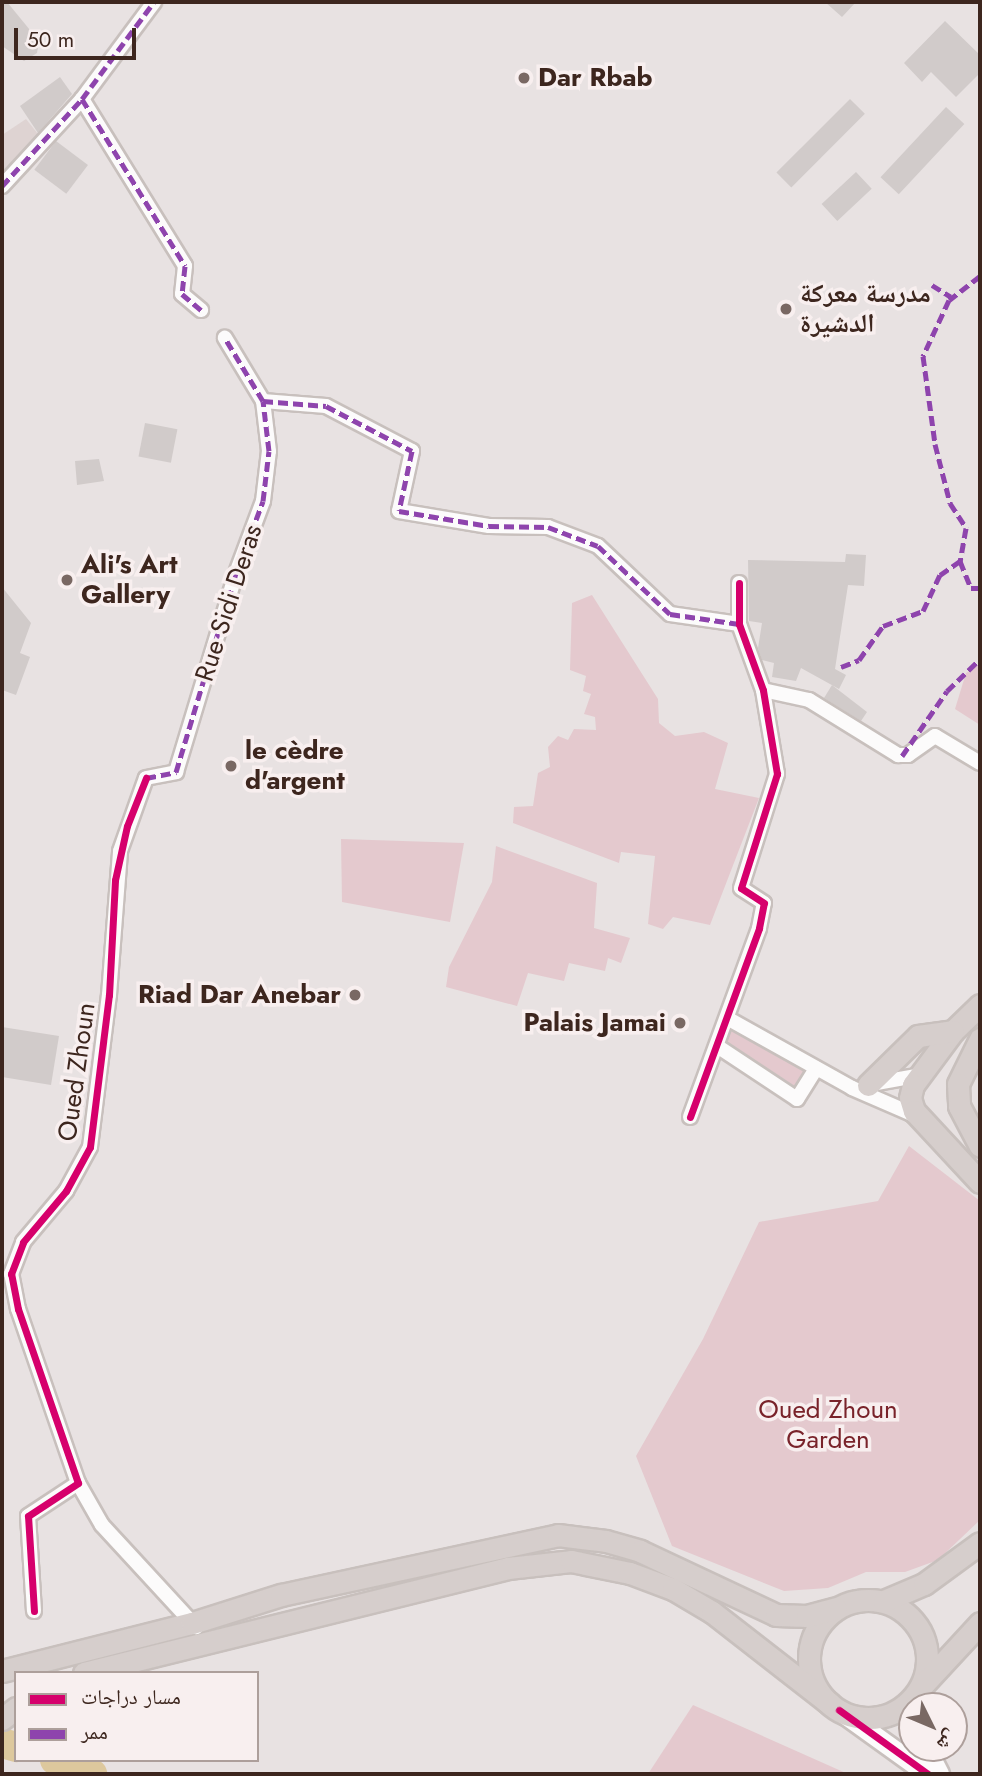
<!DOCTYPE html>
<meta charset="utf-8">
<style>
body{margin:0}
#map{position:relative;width:982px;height:1776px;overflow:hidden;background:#e8e2e2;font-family:Jost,"Noto Naskh Arabic",sans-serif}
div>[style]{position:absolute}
.built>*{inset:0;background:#ded3d2}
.green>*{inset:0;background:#e4c9ce}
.river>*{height:30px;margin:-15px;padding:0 15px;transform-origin:15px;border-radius:15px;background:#ddc89d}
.building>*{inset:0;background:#d1cbca;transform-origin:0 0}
.roads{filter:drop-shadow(2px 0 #c8c0bd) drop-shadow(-2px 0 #c8c0bd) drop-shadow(0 2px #c8c0bd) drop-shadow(0 -2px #c8c0bd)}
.street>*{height:14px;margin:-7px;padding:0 7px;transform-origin:7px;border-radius:7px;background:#fcfbfb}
.secondary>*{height:19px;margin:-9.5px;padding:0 9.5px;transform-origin:9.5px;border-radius:9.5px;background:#fcfbfb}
.primary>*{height:21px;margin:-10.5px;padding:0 10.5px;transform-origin:10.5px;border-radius:10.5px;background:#d6cecc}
.primary>.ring{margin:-10.5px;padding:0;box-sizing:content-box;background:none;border:21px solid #d6cecc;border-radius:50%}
.quiet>*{height:5px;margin-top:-2.5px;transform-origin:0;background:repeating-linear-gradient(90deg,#8e44ad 0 10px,transparent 0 15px)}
.cycleway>*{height:7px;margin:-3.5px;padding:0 3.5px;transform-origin:3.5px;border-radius:3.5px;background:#d6006c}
.dots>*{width:19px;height:19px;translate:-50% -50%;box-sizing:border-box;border:4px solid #f8efef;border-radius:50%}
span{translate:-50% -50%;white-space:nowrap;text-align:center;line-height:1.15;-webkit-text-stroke:7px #f8efef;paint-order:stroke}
.poi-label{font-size:26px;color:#3d261e;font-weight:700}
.left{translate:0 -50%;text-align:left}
.right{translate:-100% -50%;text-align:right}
.street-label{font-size:26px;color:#3d261e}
.park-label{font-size:26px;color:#79232a}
.frame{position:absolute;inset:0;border:4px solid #3d261e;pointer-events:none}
.legend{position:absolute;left:14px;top:1671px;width:245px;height:91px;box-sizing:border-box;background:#f8efef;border:2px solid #ad9f9b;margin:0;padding:9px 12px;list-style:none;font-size:21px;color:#3d261e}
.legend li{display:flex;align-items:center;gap:14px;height:35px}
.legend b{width:35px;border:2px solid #ad9f9b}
.north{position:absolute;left:898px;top:1692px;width:70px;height:70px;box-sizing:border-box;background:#f8efef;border:2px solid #ad9f9b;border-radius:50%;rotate:133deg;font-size:19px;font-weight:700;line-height:28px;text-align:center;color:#3d261e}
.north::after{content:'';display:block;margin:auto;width:24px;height:32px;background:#796863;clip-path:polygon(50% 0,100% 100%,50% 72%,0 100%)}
.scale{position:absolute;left:14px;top:28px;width:122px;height:32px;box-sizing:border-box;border:4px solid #3d261e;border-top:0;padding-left:9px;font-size:21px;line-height:24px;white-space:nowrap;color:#3d261e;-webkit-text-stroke:5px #f8efef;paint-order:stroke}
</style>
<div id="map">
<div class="built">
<div style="clip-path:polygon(26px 119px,42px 139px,2px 172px,2px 135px)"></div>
</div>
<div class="green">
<div style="clip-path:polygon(592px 595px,658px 699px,659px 723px,675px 736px,704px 732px,728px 743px,715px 789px,759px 798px,710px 925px,673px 917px,663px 929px,648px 924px,655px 856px,621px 852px,619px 863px,513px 823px,514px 807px,533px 806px,538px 773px,550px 767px,548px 747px,558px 736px,568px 740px,574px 729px,596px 730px,595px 717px,584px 714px,591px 694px,583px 691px,586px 676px,570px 670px,572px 603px)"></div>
<div style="clip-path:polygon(980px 664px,980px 725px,955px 709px,966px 673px)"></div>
<div style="clip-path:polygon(341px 839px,464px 843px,450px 922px,342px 902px)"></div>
<div style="clip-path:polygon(496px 846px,597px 883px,594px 928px,630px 938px,621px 963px,608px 958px,605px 971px,569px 963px,564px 981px,528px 973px,517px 1006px,446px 987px,449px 967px,492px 882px)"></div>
<div style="clip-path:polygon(720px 1016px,814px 1070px,796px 1099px,711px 1043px)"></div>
<div style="clip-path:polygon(909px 1146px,980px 1201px,980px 1520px,938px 1560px,905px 1572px,866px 1572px,828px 1588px,784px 1591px,672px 1546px,636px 1456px,703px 1339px,759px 1222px,878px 1201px)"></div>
<div style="clip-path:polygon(693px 1705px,848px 1774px,648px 1774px)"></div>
</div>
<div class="river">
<div style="left:2px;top:1743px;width:15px;rotate:16deg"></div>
<div style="left:55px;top:1760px;width:40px;rotate:21deg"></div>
</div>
<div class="building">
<div style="clip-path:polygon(2px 2px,7px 2px,39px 41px,37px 53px,24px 61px,2px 46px)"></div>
<div style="clip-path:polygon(825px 2px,856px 2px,842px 17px)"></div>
<div style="clip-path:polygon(945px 21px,980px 55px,980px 73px,956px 97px,931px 72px,922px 82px,904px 63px)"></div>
<div style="clip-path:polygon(60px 77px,72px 94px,38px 133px,20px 106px)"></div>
<div style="left:850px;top:99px;width:21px;height:104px;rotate:45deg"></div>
<div style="left:946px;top:107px;width:25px;height:96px;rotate:43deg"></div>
<div style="left:56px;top:141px;width:40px;height:36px;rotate:37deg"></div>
<div style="left:856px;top:172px;width:23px;height:47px;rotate:47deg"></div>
<div style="left:145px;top:423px;width:33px;height:34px;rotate:11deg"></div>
<div style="clip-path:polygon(99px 459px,104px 481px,77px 485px,75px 461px)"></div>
<div style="clip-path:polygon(846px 554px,866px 555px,864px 586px,848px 585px,835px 669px,846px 675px,839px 689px,801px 668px,796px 681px,772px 677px,774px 663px,762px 660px,758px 648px,762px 623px,749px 621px,748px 560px,845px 562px)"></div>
<div style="clip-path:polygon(2px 587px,31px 623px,20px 653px,30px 657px,16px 695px,2px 690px)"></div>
<div style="clip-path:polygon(832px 685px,867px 712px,861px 721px,824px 698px)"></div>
<div style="clip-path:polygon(2px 1027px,59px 1036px,51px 1085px,2px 1077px)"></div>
</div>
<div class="roads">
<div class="street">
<div style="left:82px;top:99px;width:196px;rotate:58.3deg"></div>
<div style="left:185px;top:266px;width:28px;rotate:96deg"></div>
<div style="left:182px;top:294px;width:25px;rotate:40deg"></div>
<div style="left:2px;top:186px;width:118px;rotate:-47.4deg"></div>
<div style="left:82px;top:99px;width:121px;rotate:-53.4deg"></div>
<div style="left:263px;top:401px;width:63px;rotate:4.5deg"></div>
<div style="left:326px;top:406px;width:97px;rotate:27.6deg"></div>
<div style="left:412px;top:451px;width:61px;rotate:102.2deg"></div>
<div style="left:399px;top:511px;width:91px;rotate:9.5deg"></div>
<div style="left:489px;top:526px;width:59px;rotate:1deg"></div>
<div style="left:548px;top:527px;width:53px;rotate:20.8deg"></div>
<div style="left:598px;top:546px;width:99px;rotate:43.4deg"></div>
<div style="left:670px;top:614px;width:70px;rotate:8.2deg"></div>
<div style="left:763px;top:690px;width:47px;rotate:12.3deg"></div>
<div style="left:809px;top:700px;width:105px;rotate:31.7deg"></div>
<div style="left:898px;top:755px;width:10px"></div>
<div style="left:908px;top:755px;width:33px;rotate:-35deg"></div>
<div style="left:935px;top:736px;width:52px;rotate:31deg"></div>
<div style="left:727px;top:1018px;width:143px;rotate:29.2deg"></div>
<div style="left:852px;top:1088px;width:73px;rotate:23.4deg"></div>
<div style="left:717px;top:1046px;width:96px;rotate:33.5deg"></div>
<div style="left:797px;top:1099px;width:36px;rotate:-58deg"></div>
<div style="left:871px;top:1084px;width:52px;rotate:-10deg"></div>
<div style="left:690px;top:1117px;width:201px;rotate:-69.9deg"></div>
<div style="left:759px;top:928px;width:25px;rotate:-79deg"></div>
<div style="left:764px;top:903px;width:27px;rotate:-147deg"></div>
<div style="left:741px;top:888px;width:120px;rotate:-72.5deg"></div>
<div style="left:777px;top:774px;width:85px;rotate:-99.5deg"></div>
<div style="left:763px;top:690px;width:70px;rotate:-110deg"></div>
<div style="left:739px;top:624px;width:41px;rotate:-90deg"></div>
<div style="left:78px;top:1483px;width:48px;rotate:60.3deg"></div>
<div style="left:102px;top:1525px;width:139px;rotate:47.3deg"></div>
<div style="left:34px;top:1611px;width:95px;rotate:-93.6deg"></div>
<div style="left:28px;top:1516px;width:60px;rotate:-33.4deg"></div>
<div style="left:78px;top:1483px;width:184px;rotate:-109deg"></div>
<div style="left:18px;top:1309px;width:36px;rotate:-101deg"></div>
<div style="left:11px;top:1274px;width:34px;rotate:-69deg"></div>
<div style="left:23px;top:1242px;width:67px;rotate:-49.9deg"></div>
<div style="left:66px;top:1191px;width:50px;rotate:-61.4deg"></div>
<div style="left:90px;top:1147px;width:153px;rotate:-82.9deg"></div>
<div style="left:109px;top:995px;width:144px;rotate:-85.6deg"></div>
<div style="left:120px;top:851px;width:77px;rotate:-70.4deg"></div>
<div style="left:146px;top:778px;width:31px;rotate:-11deg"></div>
<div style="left:176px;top:772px;width:205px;rotate:-73.2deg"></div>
<div style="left:235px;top:576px;width:80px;rotate:-69.5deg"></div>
<div style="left:263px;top:501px;width:50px;rotate:-83.2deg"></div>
<div style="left:269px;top:451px;width:50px;rotate:-96.8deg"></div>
<div style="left:263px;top:401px;width:74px;rotate:-121.1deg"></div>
</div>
<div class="secondary">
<div style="left:915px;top:1695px;width:11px;rotate:80deg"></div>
<div style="left:839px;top:1710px;width:110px;rotate:35.7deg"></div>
<div style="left:926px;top:1748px;width:29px;rotate:63deg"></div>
</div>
<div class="primary">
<div style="left:980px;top:1005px;width:37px;rotate:136deg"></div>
<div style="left:953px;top:1031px;width:67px;rotate:126.5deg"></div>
<div style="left:913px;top:1085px;width:13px;rotate:103deg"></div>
<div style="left:910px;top:1098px;width:14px;rotate:73deg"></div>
<div style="left:914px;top:1111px;width:97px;rotate:47.1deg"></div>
<div style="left:980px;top:1039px;width:50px;rotate:116.1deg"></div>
<div style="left:958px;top:1084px;width:22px;rotate:87deg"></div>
<div style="left:959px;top:1106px;width:45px;rotate:62.3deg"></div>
<div style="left:868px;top:1085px;width:70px;rotate:-44.4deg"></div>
<div style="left:918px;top:1036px;width:35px;rotate:-8deg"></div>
<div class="ring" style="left:809px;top:1600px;width:97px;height:97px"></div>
<div style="left:884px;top:1601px;width:43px;rotate:-23deg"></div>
<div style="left:924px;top:1584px;width:69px;rotate:-36.2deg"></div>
<div style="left:2px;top:1671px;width:196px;rotate:-14.2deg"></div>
<div style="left:192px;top:1623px;width:93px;rotate:-17.5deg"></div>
<div style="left:281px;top:1595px;width:283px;rotate:-12.2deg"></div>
<div style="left:558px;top:1535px;width:48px;rotate:7.1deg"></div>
<div style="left:606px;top:1541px;width:35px;rotate:16deg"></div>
<div style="left:640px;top:1551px;width:150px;rotate:25.2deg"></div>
<div style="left:776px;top:1615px;width:31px;rotate:2deg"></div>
<div style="left:807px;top:1616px;width:30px;rotate:-15deg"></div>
<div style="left:84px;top:1673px;width:437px;rotate:-13.9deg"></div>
<div style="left:508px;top:1568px;width:63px;rotate:-6.3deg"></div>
<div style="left:571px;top:1561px;width:60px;rotate:11.5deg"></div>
<div style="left:630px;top:1573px;width:46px;rotate:20.4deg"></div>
<div style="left:673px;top:1589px;width:45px;rotate:30.5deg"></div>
<div style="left:712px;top:1612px;width:150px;rotate:37.9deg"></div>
<div style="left:921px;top:1687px;width:87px;rotate:-47.3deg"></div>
<div style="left:2px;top:1719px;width:18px;rotate:-38deg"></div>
</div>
</div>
<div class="quiet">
<div style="left:82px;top:99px;width:196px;rotate:58.3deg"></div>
<div style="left:185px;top:266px;width:28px;rotate:96deg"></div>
<div style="left:182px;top:294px;width:25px;rotate:40deg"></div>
<div style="left:2px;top:186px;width:118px;rotate:-47.4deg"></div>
<div style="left:82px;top:99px;width:121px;rotate:-53.4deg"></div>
<div style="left:980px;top:276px;width:39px;rotate:142deg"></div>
<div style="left:949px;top:300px;width:62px;rotate:114.9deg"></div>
<div style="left:923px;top:356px;width:89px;rotate:82.2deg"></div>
<div style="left:935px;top:444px;width:61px;rotate:75.7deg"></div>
<div style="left:950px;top:503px;width:30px;rotate:57deg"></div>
<div style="left:966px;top:528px;width:34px;rotate:100deg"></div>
<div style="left:960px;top:561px;width:29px;rotate:68deg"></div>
<div style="left:971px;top:588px;width:9px"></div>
<div style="left:932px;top:285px;width:22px;rotate:32deg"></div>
<div style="left:263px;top:401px;width:63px;rotate:4.5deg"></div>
<div style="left:326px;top:406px;width:97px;rotate:27.6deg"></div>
<div style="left:412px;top:451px;width:61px;rotate:102.2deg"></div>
<div style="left:399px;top:511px;width:91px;rotate:9.5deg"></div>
<div style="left:489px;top:526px;width:59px;rotate:1deg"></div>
<div style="left:548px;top:527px;width:53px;rotate:20.8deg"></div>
<div style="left:598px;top:546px;width:99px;rotate:43.4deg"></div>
<div style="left:670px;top:614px;width:70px;rotate:8.2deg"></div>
<div style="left:841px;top:667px;width:19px;rotate:-21deg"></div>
<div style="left:859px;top:660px;width:42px;rotate:-54.8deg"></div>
<div style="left:883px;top:626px;width:43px;rotate:-20.6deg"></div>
<div style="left:923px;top:611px;width:40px;rotate:-65deg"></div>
<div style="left:940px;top:575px;width:24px;rotate:-35deg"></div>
<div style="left:902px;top:756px;width:79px;rotate:-55.3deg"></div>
<div style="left:947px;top:691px;width:46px;rotate:-44.1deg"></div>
<div style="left:146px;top:778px;width:31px;rotate:-11deg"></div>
<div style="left:176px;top:772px;width:205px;rotate:-73.2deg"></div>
<div style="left:235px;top:576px;width:80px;rotate:-69.5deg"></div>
<div style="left:263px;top:501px;width:50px;rotate:-83.2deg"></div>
<div style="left:269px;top:451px;width:50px;rotate:-96.8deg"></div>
<div style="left:263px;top:401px;width:74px;rotate:-121.1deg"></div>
</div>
<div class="cycleway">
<div style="left:690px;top:1117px;width:201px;rotate:-69.9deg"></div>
<div style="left:759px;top:928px;width:25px;rotate:-79deg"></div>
<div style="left:764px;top:903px;width:27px;rotate:-147deg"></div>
<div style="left:741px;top:888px;width:120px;rotate:-72.5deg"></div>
<div style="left:777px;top:774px;width:85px;rotate:-99.5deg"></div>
<div style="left:763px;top:690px;width:70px;rotate:-110deg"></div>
<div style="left:739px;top:624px;width:41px;rotate:-90deg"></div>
<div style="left:34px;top:1611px;width:95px;rotate:-93.6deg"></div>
<div style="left:28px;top:1516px;width:60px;rotate:-33.4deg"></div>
<div style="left:78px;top:1483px;width:184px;rotate:-109deg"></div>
<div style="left:18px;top:1309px;width:36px;rotate:-101deg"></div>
<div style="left:11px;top:1274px;width:34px;rotate:-69deg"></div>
<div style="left:23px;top:1242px;width:67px;rotate:-49.9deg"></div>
<div style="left:66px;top:1191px;width:50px;rotate:-61.4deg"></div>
<div style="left:90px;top:1147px;width:153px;rotate:-82.9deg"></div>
<div style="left:109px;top:995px;width:115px;rotate:-87deg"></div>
<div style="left:115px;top:880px;width:55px;rotate:-77.5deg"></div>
<div style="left:127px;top:826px;width:52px;rotate:-68.4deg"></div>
<div style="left:839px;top:1710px;width:110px;rotate:35.7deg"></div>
</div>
<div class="dots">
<div style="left:524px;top:78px;background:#796863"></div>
<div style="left:786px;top:309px;background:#796863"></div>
<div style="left:67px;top:580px;background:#796863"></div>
<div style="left:231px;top:766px;background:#796863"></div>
<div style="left:355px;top:995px;background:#796863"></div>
<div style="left:680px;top:1023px;background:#796863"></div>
</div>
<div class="poi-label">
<span class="left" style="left:538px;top:78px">Dar Rbab</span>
<span class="left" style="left:800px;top:309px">مدرسة معركة<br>الدشيرة</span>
<span class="left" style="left:81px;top:580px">Ali's Art<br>Gallery</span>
<span class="left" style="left:245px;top:766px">le cèdre<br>d'argent</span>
<span class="right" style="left:341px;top:995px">Riad Dar Anebar</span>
<span class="right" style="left:666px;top:1023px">Palais Jamai</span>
</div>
<div class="street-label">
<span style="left:229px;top:603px;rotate:-72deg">Rue Sidi Deras</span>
<span style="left:77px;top:1072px;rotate:-82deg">Oued Zhoun</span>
</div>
<div class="park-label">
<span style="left:828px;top:1425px">Oued Zhoun<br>Garden</span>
</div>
<div class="frame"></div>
<ul class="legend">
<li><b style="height:9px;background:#d6006c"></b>مسار دراجات</li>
<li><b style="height:9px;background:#8e44ad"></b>ممر</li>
</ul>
<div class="north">ش</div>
<div class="scale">50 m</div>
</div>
